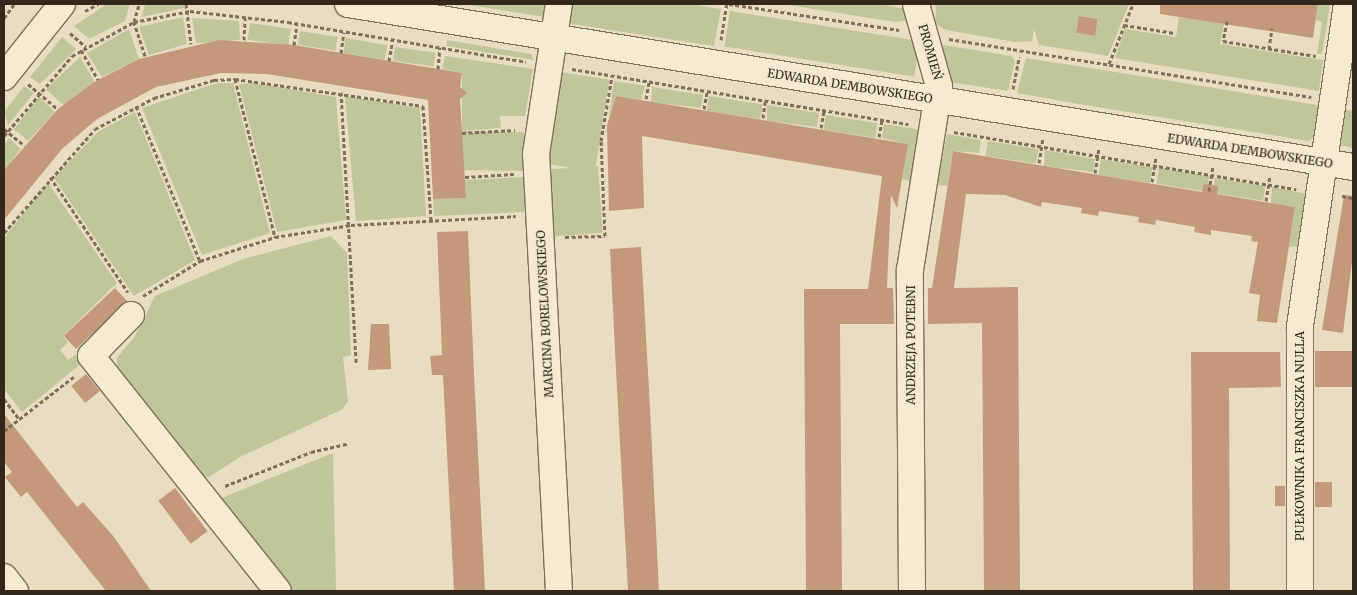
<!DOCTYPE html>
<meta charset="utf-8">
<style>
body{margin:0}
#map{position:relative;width:1357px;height:595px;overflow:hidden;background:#e9ddc1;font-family:Merriweather,serif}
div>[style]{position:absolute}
.green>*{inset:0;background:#c0c697;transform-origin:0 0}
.building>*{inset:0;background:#c4997a;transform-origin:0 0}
.path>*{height:3px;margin-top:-1.5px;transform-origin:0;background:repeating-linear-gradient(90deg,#816f5a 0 4px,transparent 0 6.5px)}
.roads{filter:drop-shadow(1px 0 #816f5a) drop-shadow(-1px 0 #816f5a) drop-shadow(0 1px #816f5a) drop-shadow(0 -1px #816f5a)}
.minor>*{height:26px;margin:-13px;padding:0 13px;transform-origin:13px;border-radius:13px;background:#f5ebd3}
span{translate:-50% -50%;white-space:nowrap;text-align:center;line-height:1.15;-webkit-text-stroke:5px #f1e8d0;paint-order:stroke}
.street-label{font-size:12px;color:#32271d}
.frame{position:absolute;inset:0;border:5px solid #32271d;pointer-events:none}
</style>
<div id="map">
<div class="green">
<div style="clip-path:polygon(107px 4px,130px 4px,125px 21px,89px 39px,74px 26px)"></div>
<div style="clip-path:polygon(145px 4px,183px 4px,184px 8px,142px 17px)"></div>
<div style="clip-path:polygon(463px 4px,552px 4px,545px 17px)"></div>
<div style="clip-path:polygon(567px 4px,691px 4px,721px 9px,714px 46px,572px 24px,567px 19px)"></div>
<div style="clip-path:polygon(782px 4px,879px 4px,906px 9px,913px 20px,895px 22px)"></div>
<div style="clip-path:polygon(evenodd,936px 4px,1129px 4px,1108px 56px,1039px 45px,1034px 29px,1032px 41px,1015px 42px,946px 30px,935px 23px,936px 4px,1080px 16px,1098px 19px,1095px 36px,1077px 32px,1080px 16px)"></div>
<div style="clip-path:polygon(1318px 4px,1330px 4px,1322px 54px,1317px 54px,1322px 22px,1316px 20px)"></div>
<div style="left:730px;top:11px;width:192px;height:36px;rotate:9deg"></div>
<div style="clip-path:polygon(183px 17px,187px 44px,149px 55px,139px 27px)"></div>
<div style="clip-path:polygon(1179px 17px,1224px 24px,1220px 44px,1323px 60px,1319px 91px,1115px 58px,1125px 29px,1176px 37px)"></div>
<div style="clip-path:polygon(192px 18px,239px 21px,240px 40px,196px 43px)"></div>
<div style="left:250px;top:23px;width:41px;height:17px;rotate:8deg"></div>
<div style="clip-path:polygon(129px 29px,139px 59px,102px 77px,87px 53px)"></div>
<div style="left:300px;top:31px;width:38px;height:14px;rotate:9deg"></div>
<div style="clip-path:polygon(62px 37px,76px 49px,40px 84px,30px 77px)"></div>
<div style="left:346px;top:38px;width:42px;height:15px;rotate:10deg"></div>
<div style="clip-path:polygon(447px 40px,531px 54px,534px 60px,446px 46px)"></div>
<div style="clip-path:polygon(945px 45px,1011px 56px,1015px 61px,1008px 91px,949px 82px,940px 47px)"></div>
<div style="left:395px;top:47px;width:41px;height:14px;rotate:8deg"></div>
<div style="clip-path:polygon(445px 56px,533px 69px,525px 116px,500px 116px,501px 128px,462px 131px,462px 73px,442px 69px)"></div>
<div style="clip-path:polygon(80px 57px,94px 81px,63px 105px,46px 89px)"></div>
<div style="clip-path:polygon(1026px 58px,1141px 76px,1323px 106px,1316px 135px,1309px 141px,1084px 105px,1017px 93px)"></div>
<div style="left:560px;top:72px;width:50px;height:93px;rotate:9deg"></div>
<div style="clip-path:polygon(614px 81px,645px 86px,641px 100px,616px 96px,609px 117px)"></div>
<div style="clip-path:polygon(217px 83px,233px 83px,270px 233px,202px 255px,142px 108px)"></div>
<div style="clip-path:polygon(254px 83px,336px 97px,346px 220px,277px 232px,239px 84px)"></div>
<div style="clip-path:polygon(24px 86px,34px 93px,8px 125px,4px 112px)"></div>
<div style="clip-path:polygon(652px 87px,703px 95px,701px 108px,651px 102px)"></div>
<div style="clip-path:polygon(345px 96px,420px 108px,426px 216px,356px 221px)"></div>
<div style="left:709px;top:96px;width:54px;height:15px;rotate:9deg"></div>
<div style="clip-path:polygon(39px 97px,55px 112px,28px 141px,14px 129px)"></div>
<div style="clip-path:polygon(767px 105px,819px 113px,817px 127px,767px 121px)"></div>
<div style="clip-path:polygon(1340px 108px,1353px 111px,1353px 148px,1340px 145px,1337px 138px)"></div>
<div style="clip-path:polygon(135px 112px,195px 260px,134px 296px,54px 178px,98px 132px)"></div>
<div style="left:826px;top:115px;width:52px;height:15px;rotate:9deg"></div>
<div style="clip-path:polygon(884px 124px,921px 130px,910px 181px,902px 179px,907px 144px,882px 138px)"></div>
<div style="left:524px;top:132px;width:39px;height:62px;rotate:91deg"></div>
<div style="clip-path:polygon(947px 134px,981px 140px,979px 153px,953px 151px,947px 186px,937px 185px)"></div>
<div style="clip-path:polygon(9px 138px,21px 149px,4px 170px,4px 145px)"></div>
<div style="left:988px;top:141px;width:51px;height:15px;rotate:9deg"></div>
<div style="clip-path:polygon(1045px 150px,1095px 159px,1093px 172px,1044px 166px)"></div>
<div style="left:1101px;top:159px;width:52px;height:16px;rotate:9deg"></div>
<div style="left:598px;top:166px;width:67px;height:48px;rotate:86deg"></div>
<div style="left:1159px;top:168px;width:51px;height:16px;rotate:9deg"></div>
<div style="clip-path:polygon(524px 177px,525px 212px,434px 216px,433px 199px,466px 198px,465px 180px)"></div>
<div style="left:1215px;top:178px;width:51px;height:15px;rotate:9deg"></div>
<div style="clip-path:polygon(48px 183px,117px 283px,63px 336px,68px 342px,60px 350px,68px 360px,77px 354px,83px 362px,22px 412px,4px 389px,4px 238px)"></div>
<div style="clip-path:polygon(1272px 187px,1307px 194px,1299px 246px,1289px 247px,1295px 207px,1271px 203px)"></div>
<div style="clip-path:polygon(331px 236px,347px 253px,351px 355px,343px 357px,348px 401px,343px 409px,240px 457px,209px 477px,196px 475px,117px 374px,117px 358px,135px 336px,155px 296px,243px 259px)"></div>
<div style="clip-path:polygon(333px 453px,336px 591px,283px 591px,214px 501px)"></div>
</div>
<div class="building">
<div style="clip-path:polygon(1160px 4px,1318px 4px,1313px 38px,1160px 14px)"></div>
<div style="left:1079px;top:16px;width:19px;height:17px;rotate:9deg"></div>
<div style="clip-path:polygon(219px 40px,294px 45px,462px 73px,460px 87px,467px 93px,460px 99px,466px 198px,433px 199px,428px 100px,267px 74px,221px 73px,156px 87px,97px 119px,62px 149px,4px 220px,4px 170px,58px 109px,92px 83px,139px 59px)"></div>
<div style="clip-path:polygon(616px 96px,908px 144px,897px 208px,891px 195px,887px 288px,893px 288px,894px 324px,840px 324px,842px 591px,806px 591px,804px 289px,868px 289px,882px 176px,642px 136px,644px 208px,609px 211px,607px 125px)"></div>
<div style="clip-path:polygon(953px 151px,1202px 192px,1204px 184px,1218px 186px,1217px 194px,1295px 207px,1277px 323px,1257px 321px,1260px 295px,1249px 293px,1258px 242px,1251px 241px,1252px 236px,1211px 230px,1211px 235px,1194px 232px,1195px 227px,1156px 220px,1155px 225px,1138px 222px,1139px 217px,1099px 211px,1098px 216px,1081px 213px,1082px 208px,1042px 202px,1041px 207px,1005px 195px,966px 194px,954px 288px,1018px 287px,1020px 591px,984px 591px,982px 323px,928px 324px,928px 288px,932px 288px)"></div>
<div style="clip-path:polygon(1344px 195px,1353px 196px,1353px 254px,1343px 333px,1322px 330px)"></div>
<div style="clip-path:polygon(468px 231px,474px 374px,485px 591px,454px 591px,443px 375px,432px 375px,430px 356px,442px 355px,437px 232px)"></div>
<div style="clip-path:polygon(641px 247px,650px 408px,659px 591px,628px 591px,616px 370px,610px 249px)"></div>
<div style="left:115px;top:288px;width:18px;height:70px;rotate:47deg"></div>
<div style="clip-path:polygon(371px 324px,389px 324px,391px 369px,368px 370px)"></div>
<div style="left:1353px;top:351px;width:36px;height:38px;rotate:90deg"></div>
<div style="clip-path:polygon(1191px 352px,1280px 352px,1281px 387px,1229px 388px,1230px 591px,1193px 591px)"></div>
<div style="left:86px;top:374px;width:22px;height:19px;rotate:51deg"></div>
<div style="clip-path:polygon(4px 414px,77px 507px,83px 502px,114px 537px,151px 591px,106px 591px,27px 492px,21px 497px,5px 477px,12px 472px,4px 462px)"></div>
<div style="left:1315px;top:482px;width:17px;height:25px"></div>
<div style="left:1275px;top:486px;width:10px;height:20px"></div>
<div style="left:175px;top:488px;width:54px;height:21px;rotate:53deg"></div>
</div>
<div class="path">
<div style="left:186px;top:4px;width:40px;rotate:82.9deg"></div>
<div style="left:729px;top:4px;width:172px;rotate:8.7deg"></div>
<div style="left:85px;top:11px;width:15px;rotate:-28deg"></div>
<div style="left:4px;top:18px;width:17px;rotate:-54deg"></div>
<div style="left:1227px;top:21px;width:20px;rotate:101deg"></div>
<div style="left:1223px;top:41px;width:94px;rotate:9.2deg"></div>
<div style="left:1124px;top:25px;width:51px;rotate:9.1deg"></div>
<div style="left:70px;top:33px;width:21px;rotate:41deg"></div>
<div style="left:949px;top:39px;width:367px;rotate:9.1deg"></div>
<div style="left:244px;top:40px;width:22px;rotate:-87deg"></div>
<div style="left:721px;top:40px;width:36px;rotate:-81deg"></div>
<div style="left:294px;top:45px;width:21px;rotate:-82deg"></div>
<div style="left:1269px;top:49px;width:21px;rotate:-82deg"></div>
<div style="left:81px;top:50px;width:34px;rotate:60deg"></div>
<div style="left:341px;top:53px;width:21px;rotate:-82deg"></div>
<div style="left:145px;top:56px;width:36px;rotate:-108deg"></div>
<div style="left:134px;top:22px;width:57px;rotate:-11.1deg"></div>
<div style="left:190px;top:11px;width:99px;rotate:6.4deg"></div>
<div style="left:288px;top:22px;width:241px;rotate:9.5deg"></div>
<div style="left:389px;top:61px;width:22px;rotate:-80deg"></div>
<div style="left:1109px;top:64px;width:65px;rotate:-68.2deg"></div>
<div style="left:438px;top:69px;width:22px;rotate:-85deg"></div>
<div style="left:572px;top:69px;width:341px;rotate:9.3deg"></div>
<div style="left:235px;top:79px;width:190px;rotate:8.2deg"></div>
<div style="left:423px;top:106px;width:115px;rotate:86deg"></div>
<div style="left:28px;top:84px;width:39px;rotate:40deg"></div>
<div style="left:1013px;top:89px;width:33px;rotate:-79deg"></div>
<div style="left:341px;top:92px;width:271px;rotate:86.8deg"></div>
<div style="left:646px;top:99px;width:17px;rotate:-80deg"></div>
<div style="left:136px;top:106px;width:168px;rotate:67.6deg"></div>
<div style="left:704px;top:109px;width:17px;rotate:-80deg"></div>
<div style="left:763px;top:118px;width:16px;rotate:-83deg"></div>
<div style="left:821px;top:128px;width:17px;rotate:-80deg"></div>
<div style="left:4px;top:129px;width:26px;rotate:39deg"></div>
<div style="left:954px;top:132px;width:347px;rotate:9.5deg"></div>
<div style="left:462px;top:133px;width:53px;rotate:-3.2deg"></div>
<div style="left:4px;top:136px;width:105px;rotate:-49.6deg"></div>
<div style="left:72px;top:56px;width:71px;rotate:-28.7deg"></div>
<div style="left:134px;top:22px;width:19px;rotate:-74deg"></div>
<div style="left:879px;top:137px;width:17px;rotate:-80deg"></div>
<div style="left:1039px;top:163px;width:24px;rotate:-81deg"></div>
<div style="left:1095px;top:173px;width:25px;rotate:-81deg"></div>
<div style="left:50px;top:177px;width:139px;rotate:55.9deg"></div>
<div style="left:465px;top:177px;width:49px;rotate:-3.5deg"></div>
<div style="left:1152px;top:182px;width:24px;rotate:-81deg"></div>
<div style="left:1209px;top:191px;width:24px;rotate:-81deg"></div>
<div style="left:1342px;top:196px;width:11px;rotate:10deg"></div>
<div style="left:1266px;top:201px;width:24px;rotate:-81deg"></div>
<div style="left:4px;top:233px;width:138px;rotate:-48.8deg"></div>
<div style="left:95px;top:129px;width:67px;rotate:-27.7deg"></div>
<div style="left:154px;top:98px;width:63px;rotate:-16.7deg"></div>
<div style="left:214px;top:80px;width:21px;rotate:-3deg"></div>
<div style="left:235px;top:79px;width:163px;rotate:75.8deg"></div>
<div style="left:565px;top:237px;width:40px;rotate:-1.4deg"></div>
<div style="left:605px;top:236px;width:95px;rotate:-92.4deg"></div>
<div style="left:601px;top:141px;width:66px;rotate:-80.4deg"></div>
<div style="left:143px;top:296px;width:67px;rotate:-31.6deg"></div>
<div style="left:200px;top:261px;width:79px;rotate:-17.7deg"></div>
<div style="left:275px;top:237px;width:77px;rotate:-9deg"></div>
<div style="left:351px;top:225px;width:165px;rotate:-3.1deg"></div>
<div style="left:4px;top:399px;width:26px;rotate:53deg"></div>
<div style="left:4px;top:431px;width:91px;rotate:-37.9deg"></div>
<div style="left:225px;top:486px;width:92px;rotate:-21.6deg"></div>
<div style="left:311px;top:452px;width:37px;rotate:-13deg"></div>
</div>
<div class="roads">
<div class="minor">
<div style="left:348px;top:4px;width:1018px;rotate:9.21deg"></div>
<div style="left:4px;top:77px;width:93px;rotate:-51.5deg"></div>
<div style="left:131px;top:315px;width:57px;rotate:134.3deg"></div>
<div style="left:91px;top:356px;width:300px;rotate:51.5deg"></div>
<div style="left:4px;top:577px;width:18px;rotate:52deg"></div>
<div style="left:559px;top:591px;width:438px;rotate:-93deg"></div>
<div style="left:536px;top:154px;width:152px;rotate:-81.3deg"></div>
<div style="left:912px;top:591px;width:321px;rotate:-90.4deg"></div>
<div style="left:910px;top:270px;width:186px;rotate:-81deg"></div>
<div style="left:939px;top:86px;width:85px;rotate:-105.7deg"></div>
<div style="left:1300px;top:591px;width:265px;rotate:-90deg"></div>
<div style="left:1300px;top:326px;width:325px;rotate:-81.7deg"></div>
</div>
</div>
<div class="street-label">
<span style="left:930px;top:52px;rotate:74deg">PROMIEŃ</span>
<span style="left:850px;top:86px;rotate:9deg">EDWARDA DEMBOWSKIEGO</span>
<span style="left:1250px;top:151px;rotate:9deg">EDWARDA DEMBOWSKIEGO</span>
<span style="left:545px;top:314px;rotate:-93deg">MARCINA BORELOWSKIEGO</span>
<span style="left:911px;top:345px;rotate:-90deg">ANDRZEJA POTEBNI</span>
<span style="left:1300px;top:436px;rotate:-90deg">PUŁKOWNIKA FRANCISZKA NULLA</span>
</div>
<div class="frame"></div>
</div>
